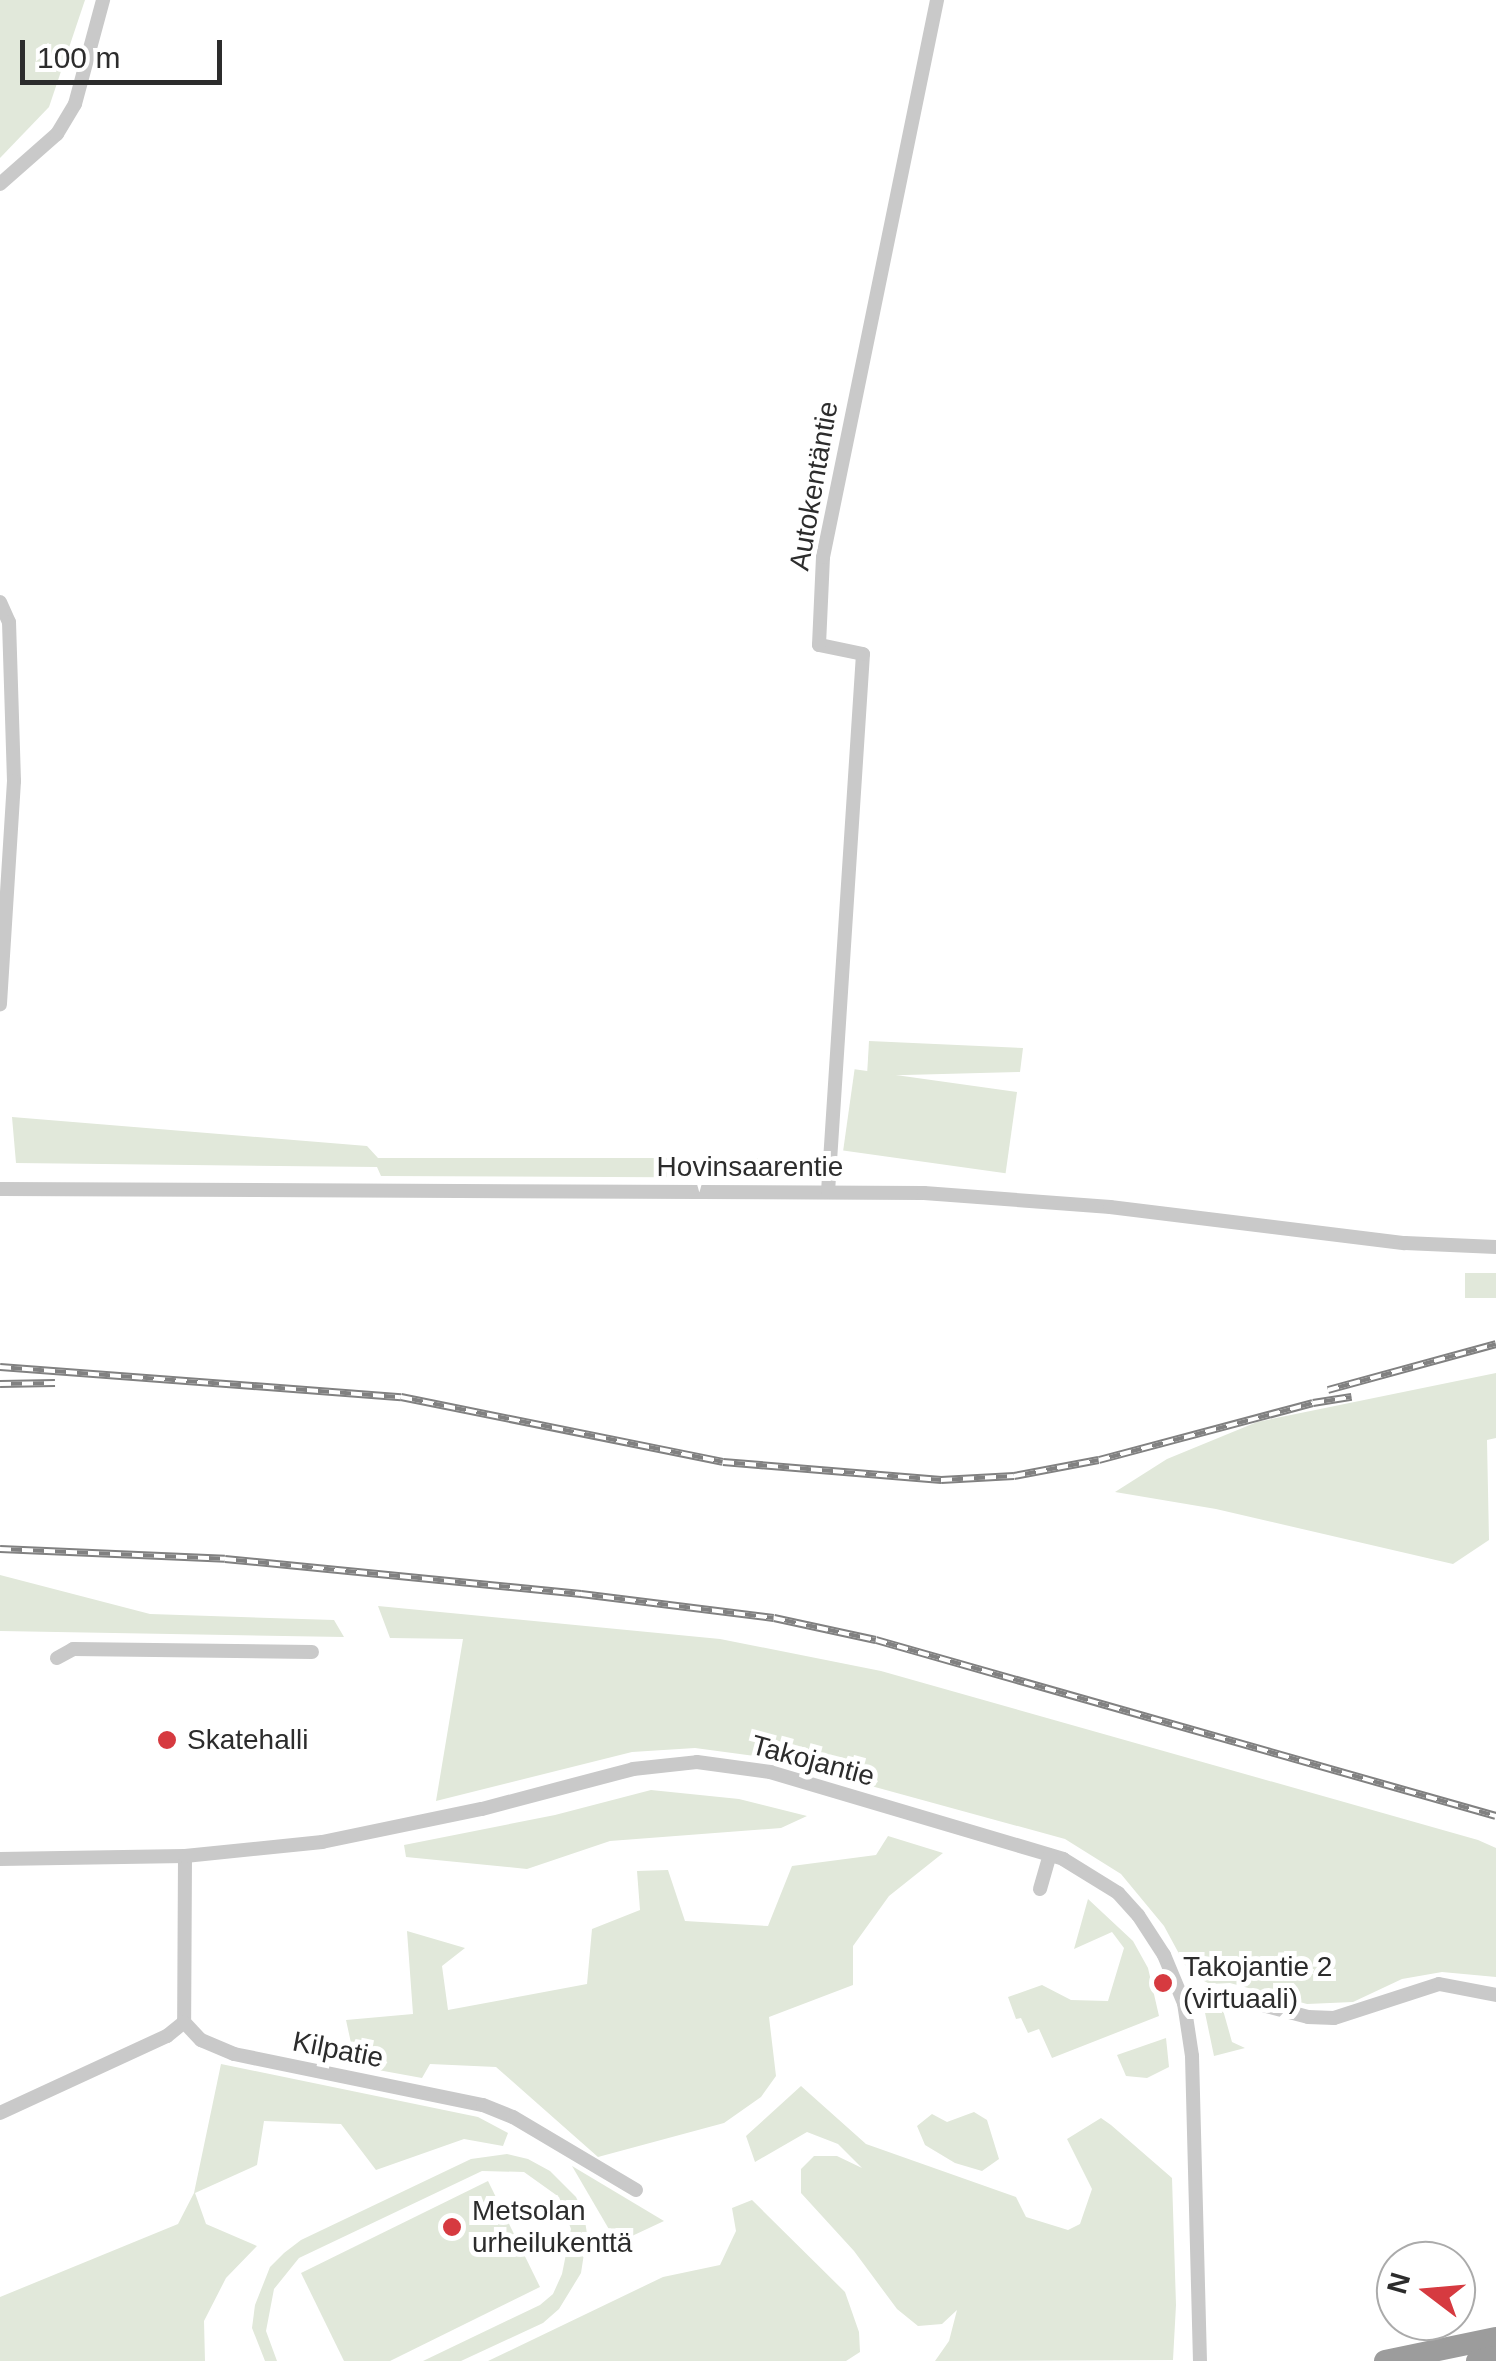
<!DOCTYPE html>
<meta charset="utf-8">
<style>
body{margin:0}
#map{position:relative;width:1496px;height:2361px;overflow:hidden;background:#fff;font-family:Helvetica,sans-serif}
div>[style]{position:absolute}
.green>*{inset:0;background:#e1e8da;transform-origin:0 0}
.minor>*{height:14px;margin:-7px;padding:0 7px;transform-origin:7px;border-radius:7px;background:#c9c9c9}
.trunk>*{height:22px;margin:-11px;padding:0 11px;transform-origin:11px;border-radius:11px;background:#9c9c9c}
.rail>*{height:8px;margin-top:-4px;transform-origin:0;background:repeating-linear-gradient(90deg,#fff 0 11px,#818181 0 22px);box-sizing:border-box;border-block:2px solid #818181}
.dots>*{width:28px;height:28px;translate:-50% -50%;box-sizing:border-box;border:5px solid #fff;border-radius:50%}
span{translate:-50% -50%;white-space:nowrap;text-align:center;line-height:1.15;-webkit-text-stroke:10px #fff;paint-order:stroke}
.street-label{font-size:28px;color:#2c2c2c}
.poi-label{font-size:28px;color:#2c2c2c}
.left{translate:0 -50%;text-align:left}
.north{position:absolute;left:1376px;top:2241px;width:100px;height:100px;box-sizing:border-box;background:#fff;border:2px solid #ababab;border-radius:50%;rotate:286deg;font-size:28px;font-weight:700;line-height:40px;text-align:center;color:#2c2c2c}
.north::after{content:'';display:block;margin:auto;width:35px;height:45px;background:#d63a40;clip-path:polygon(50% 0,100% 100%,50% 72%,0 100%)}
.scale{position:absolute;left:20px;top:40px;width:202px;height:45px;box-sizing:border-box;border:5px solid #2c2c2c;border-top:0;padding-left:12px;font-size:30px;line-height:35px;white-space:nowrap;color:#2c2c2c;-webkit-text-stroke:8px #fff;paint-order:stroke}
</style>
<div id="map">
<div class="green">
<div style="clip-path:polygon(0 0,85px 0,49px 107px,0 158px)"></div>
<div style="clip-path:polygon(869px 1041px,1023px 1048px,1020px 1072px,867px 1076px)"></div>
<div style="left:1017px;top:1092px;width:82px;height:164px;rotate:98deg"></div>
<div style="clip-path:polygon(12px 1117px,367px 1146px,378px 1158px,813px 1158px,810px 1178px,381px 1176px,377px 1167px,16px 1163px)"></div>
<div style="left:1465px;top:1273px;width:31px;height:25px"></div>
<div style="clip-path:polygon(1496px 1373px,1496px 1438px,1487px 1440px,1489px 1540px,1453px 1564px,1216px 1509px,1115px 1492px,1167px 1459px,1257px 1422px)"></div>
<div style="clip-path:polygon(0 1575px,150px 1614px,334px 1620px,344px 1637px,0 1631px)"></div>
<div style="clip-path:polygon(378px 1606px,720px 1639px,881px 1671px,1478px 1840px,1496px 1848px,1496px 1977px,1442px 1972px,1402px 1979px,1353px 2002px,1307px 2004px,1230px 1983px,1210px 1984px,1190px 1974px,1164px 1926px,1121px 1874px,1065px 1839px,769px 1758px,695px 1748px,632px 1752px,436px 1801px,463px 1639px,390px 1638px)"></div>
<div style="clip-path:polygon(651px 1790px,739px 1799px,807px 1816px,781px 1828px,610px 1841px,527px 1869px,406px 1857px,404px 1845px,555px 1815px)"></div>
<div style="clip-path:polygon(888px 1836px,943px 1853px,889px 1896px,853px 1946px,853px 1985px,769px 2017px,776px 2076px,761px 2097px,724px 2123px,598px 2157px,496px 2067px,430px 2064px,422px 2078px,356px 2066px,346px 2020px,413px 2014px,407px 1931px,465px 1948px,442px 1966px,448px 2010px,587px 1984px,592px 1929px,640px 1910px,637px 1871px,668px 1870px,685px 1921px,768px 1926px,792px 1866px,876px 1855px)"></div>
<div style="clip-path:polygon(1088px 1899px,1133px 1941px,1148px 1968px,1159px 2016px,1052px 2058px,1039px 2029px,1028px 2033px,1021px 2018px,1016px 2019px,1008px 1997px,1042px 1985px,1071px 2000px,1108px 2001px,1124px 1948px,1112px 1932px,1074px 1949px)"></div>
<div style="clip-path:polygon(1221px 2003px,1232px 2042px,1245px 2048px,1214px 2056px,1204px 2008px)"></div>
<div style="clip-path:polygon(1166px 2038px,1169px 2067px,1147px 2078px,1126px 2076px,1117px 2055px)"></div>
<div style="clip-path:polygon(221px 2064px,478px 2117px,508px 2133px,503px 2146px,464px 2139px,376px 2170px,341px 2124px,264px 2121px,257px 2165px,195px 2193px,206px 2224px,257px 2246px,226px 2278px,204px 2321px,205px 2361px,0 2361px,0 2297px,178px 2224px,194px 2193px)"></div>
<div style="clip-path:polygon(801px 2086px,866px 2144px,1016px 2197px,1026px 2217px,1068px 2230px,1080px 2224px,1092px 2189px,1067px 2139px,1101px 2118px,1111px 2125px,1172px 2178px,1176px 2305px,1173px 2360px,935px 2361px,949px 2341px,957px 2310px,942px 2324px,918px 2326px,897px 2309px,854px 2251px,801px 2193px,801px 2169px,814px 2156px,837px 2156px,862px 2168px,838px 2144px,807px 2132px,755px 2162px,746px 2136px)"></div>
<div style="clip-path:polygon(974px 2112px,987px 2120px,999px 2159px,982px 2171px,955px 2163px,925px 2145px,917px 2126px,932px 2114px,947px 2122px)"></div>
<div style="clip-path:polygon(507px 2154px,528px 2159px,550px 2171px,576px 2197px,584px 2214px,587px 2234px,581px 2273px,559px 2309px,543px 2323px,461px 2361px,423px 2361px,540px 2305px,553px 2294px,562px 2274px,571px 2229px,559px 2197px,524px 2172px,482px 2171px,299px 2258px,274px 2289px,266px 2331px,277px 2361px,265px 2361px,252px 2328px,255px 2305px,270px 2267px,284px 2253px,301px 2240px,471px 2159px)"></div>
<div style="clip-path:polygon(572px 2166px,664px 2221px,617px 2243px)"></div>
<div style="clip-path:polygon(488px 2181px,540px 2287px,390px 2361px,344px 2361px,301px 2273px)"></div>
<div style="clip-path:polygon(752px 2200px,845px 2292px,859px 2332px,860px 2352px,846px 2361px,488px 2361px,663px 2277px,720px 2265px,736px 2231px,732px 2208px)"></div>
</div>
<div class="minor">
<div style="left:0;top:184px;width:76px;rotate:-41.3deg"></div>
<div style="left:57px;top:134px;width:35px;rotate:-59deg"></div>
<div style="left:75px;top:104px;width:108px;rotate:-74.9deg"></div>
<div style="left:0;top:602px;width:22px;rotate:66deg"></div>
<div style="left:9px;top:622px;width:159px;rotate:88.2deg"></div>
<div style="left:14px;top:781px;width:224px;rotate:93.6deg"></div>
<div style="left:0;top:1189px;width:924px;rotate:0.25deg"></div>
<div style="left:924px;top:1193px;width:187px;rotate:4.3deg"></div>
<div style="left:1110px;top:1207px;width:297px;rotate:7deg"></div>
<div style="left:1405px;top:1243px;width:91px;rotate:2.5deg"></div>
<div style="left:828px;top:1192px;width:539px;rotate:-86.28deg"></div>
<div style="left:863px;top:654px;width:45px;rotate:-168.4deg"></div>
<div style="left:819px;top:645px;width:88px;rotate:-87.4deg"></div>
<div style="left:823px;top:557px;width:569px;rotate:-78.43deg"></div>
<div style="left:57px;top:1658px;width:18px;rotate:-29deg"></div>
<div style="left:73px;top:1649px;width:239px;rotate:0.7deg"></div>
<div style="left:185px;top:1856px;width:166px;rotate:90.3deg"></div>
<div style="left:184px;top:2022px;width:25px;rotate:47deg"></div>
<div style="left:201px;top:2040px;width:36px;rotate:23deg"></div>
<div style="left:234px;top:2054px;width:254px;rotate:11.6deg"></div>
<div style="left:483px;top:2105px;width:32px;rotate:22deg"></div>
<div style="left:513px;top:2117px;width:143px;rotate:30.7deg"></div>
<div style="left:0;top:1859px;width:185px;rotate:-0.9deg"></div>
<div style="left:185px;top:1856px;width:138px;rotate:-5.8deg"></div>
<div style="left:322px;top:1842px;width:163px;rotate:-11.7deg"></div>
<div style="left:482px;top:1809px;width:156px;rotate:-14.8deg"></div>
<div style="left:633px;top:1769px;width:64px;rotate:-6.2deg"></div>
<div style="left:697px;top:1762px;width:74px;rotate:7.8deg"></div>
<div style="left:770px;top:1772px;width:306px;rotate:16.5deg"></div>
<div style="left:1063px;top:1859px;width:65px;rotate:31.7deg"></div>
<div style="left:1118px;top:1893px;width:30px;rotate:48deg"></div>
<div style="left:1138px;top:1915px;width:48px;rotate:57deg"></div>
<div style="left:1164px;top:1955px;width:52px;rotate:67.4deg"></div>
<div style="left:1184px;top:2003px;width:54px;rotate:81.4deg"></div>
<div style="left:1192px;top:2056px;width:305px;rotate:88.5deg"></div>
<div style="left:1040px;top:1889px;width:35px;rotate:-74deg"></div>
<div style="left:1184px;top:2003px;width:45px;rotate:-9deg"></div>
<div style="left:1228px;top:1996px;width:83px;rotate:14.7deg"></div>
<div style="left:1308px;top:2017px;width:26px;rotate:2deg"></div>
<div style="left:1334px;top:2018px;width:110px;rotate:-17.9deg"></div>
<div style="left:1439px;top:1984px;width:58px;rotate:10.9deg"></div>
<div style="left:0;top:2113px;width:184px;rotate:-24.8deg"></div>
<div style="left:167px;top:2036px;width:22px;rotate:-39deg"></div>
</div>
<div class="trunk">
<div style="left:1385px;top:2361px;width:113px;rotate:-11.7deg"></div>
<div style="left:1477px;top:2361px;width:19px;rotate:-12deg"></div>
</div>
<div class="rail">
<div style="left:0;top:1367px;width:402px;rotate:4.3deg"></div>
<div style="left:401px;top:1397px;width:328px;rotate:11.4deg"></div>
<div style="left:723px;top:1462px;width:219px;rotate:4.7deg"></div>
<div style="left:941px;top:1480px;width:73px;rotate:-3.1deg"></div>
<div style="left:1014px;top:1476px;width:86px;rotate:-10.7deg"></div>
<div style="left:1099px;top:1460px;width:221px;rotate:-14.9deg"></div>
<div style="left:1313px;top:1403px;width:39px;rotate:-9deg"></div>
<div style="left:0;top:1384px;width:55px;rotate:-1deg"></div>
<div style="left:1328px;top:1390px;width:174px;rotate:-15.3deg"></div>
<div style="left:0;top:1549px;width:225px;rotate:2.5deg"></div>
<div style="left:225px;top:1559px;width:358px;rotate:5.6deg"></div>
<div style="left:581px;top:1594px;width:194px;rotate:7.1deg"></div>
<div style="left:774px;top:1618px;width:104px;rotate:12.2deg"></div>
<div style="left:876px;top:1640px;width:644px;rotate:15.85deg"></div>
</div>
<div class="dots">
<div style="left:167px;top:1740px;background:#d63a40"></div>
<div style="left:1163px;top:1983px;background:#d63a40"></div>
<div style="left:452px;top:2227px;background:#d63a40"></div>
</div>
<div class="street-label">
<span style="left:814px;top:486px;rotate:-80deg">Autokentäntie</span>
<span style="left:750px;top:1167px">Hovinsaarentie</span>
<span style="left:813px;top:1761px;rotate:15deg">Takojantie</span>
<span style="left:338px;top:2050px;rotate:11deg">Kilpatie</span>
</div>
<div class="poi-label">
<span class="left" style="left:187px;top:1740px">Skatehalli</span>
<span class="left" style="left:1183px;top:1983px">Takojantie 2<br>(virtuaali)</span>
<span class="left" style="left:472px;top:2227px">Metsolan<br>urheilukenttä</span>
</div>
<div class="north">N</div>
<div class="scale">100 m</div>
</div>
